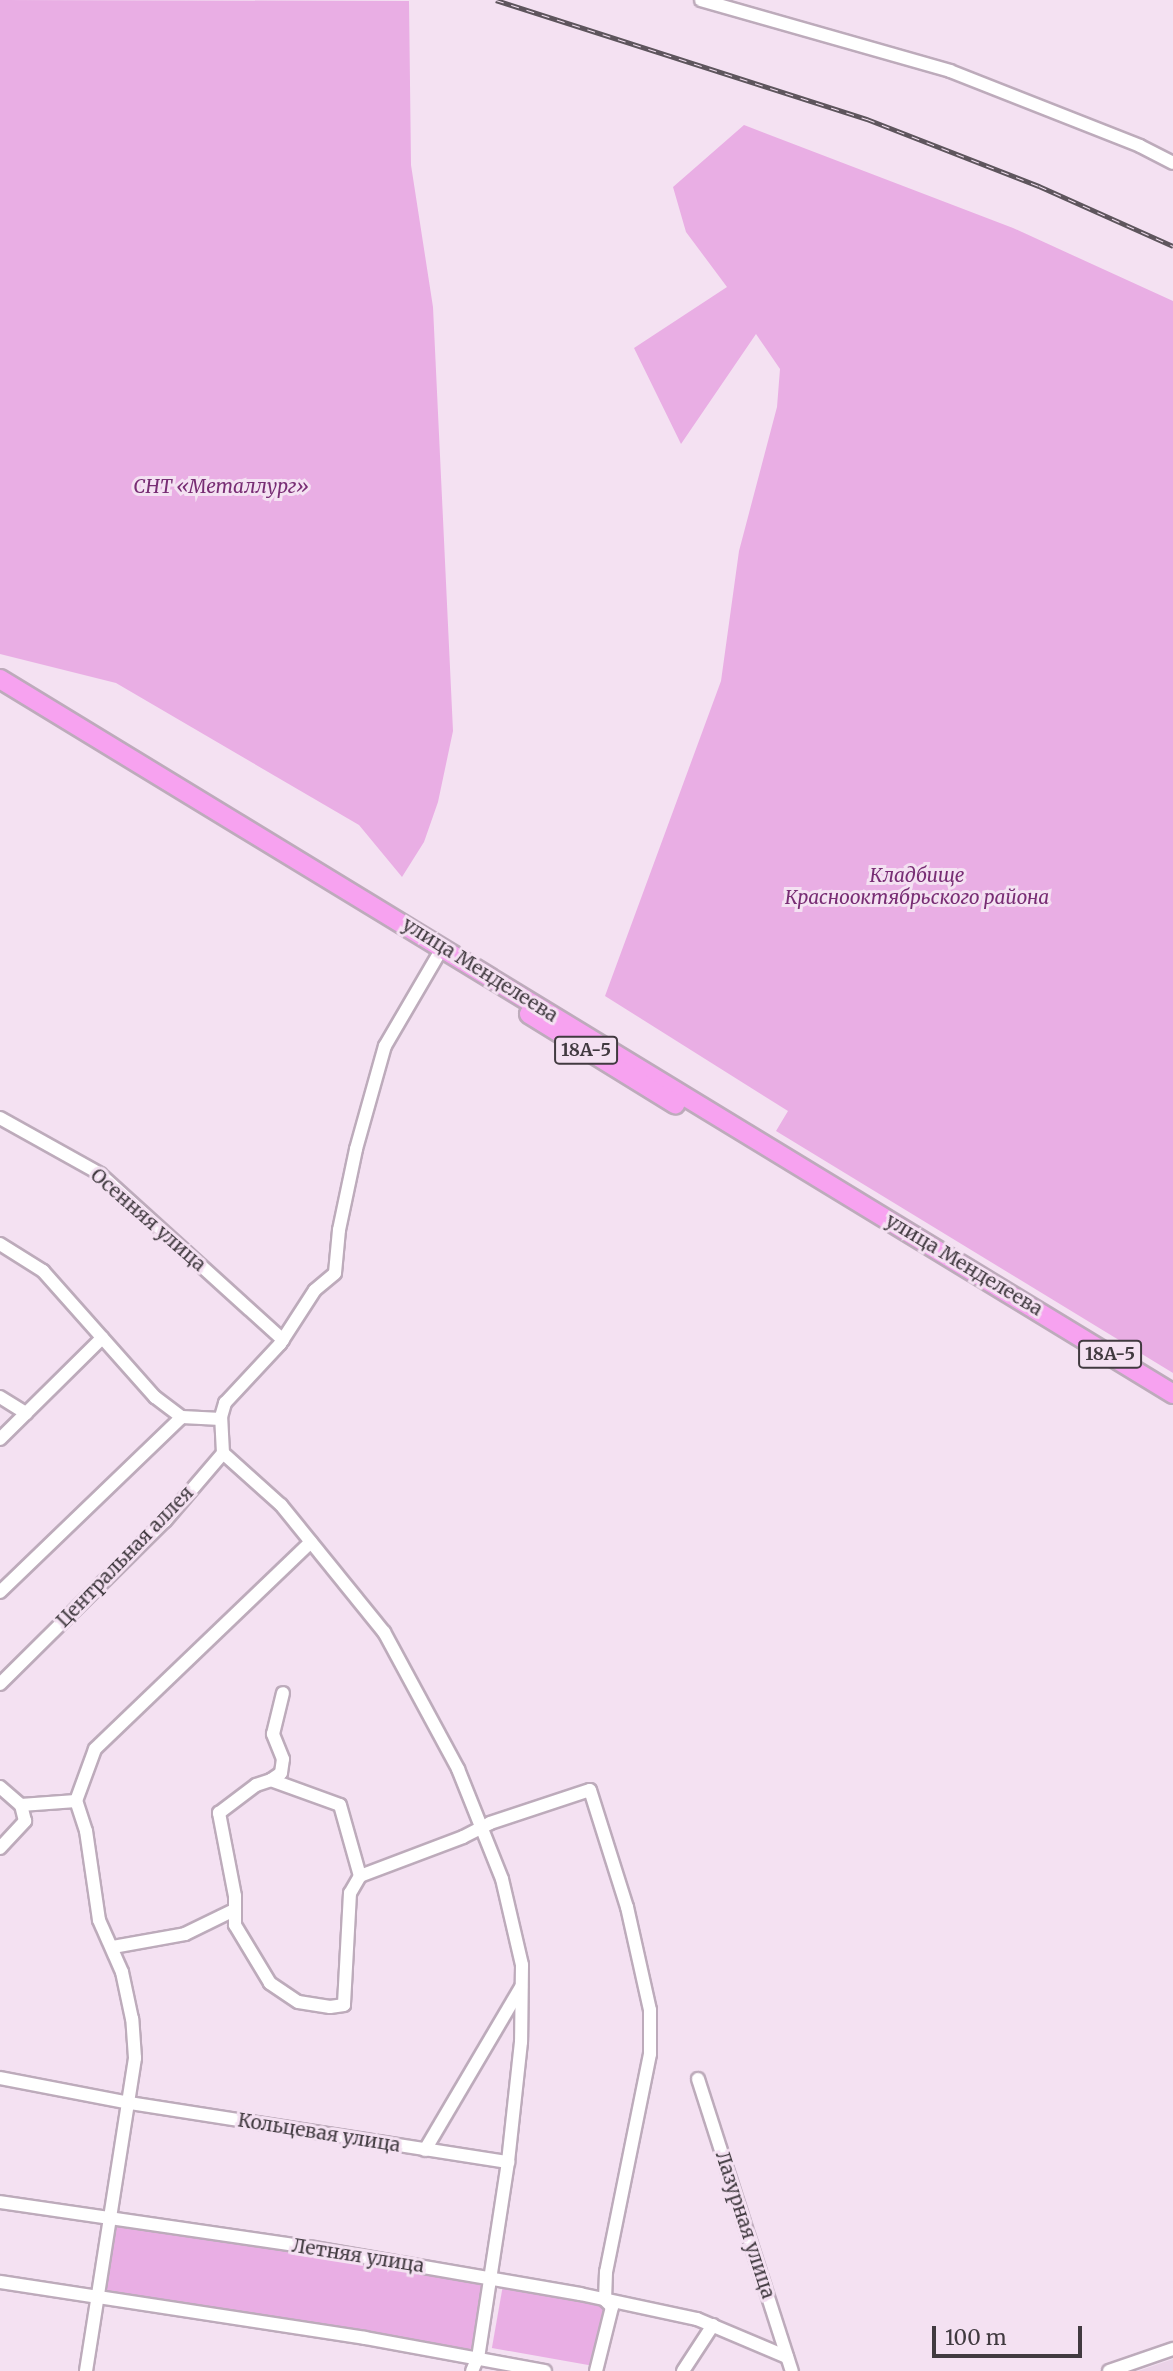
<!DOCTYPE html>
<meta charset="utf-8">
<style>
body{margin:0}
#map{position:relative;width:1173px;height:2371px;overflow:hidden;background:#f4e1f2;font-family:Merriweather,serif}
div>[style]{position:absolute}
.built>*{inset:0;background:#ebd3e8}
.green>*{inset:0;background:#e9aee4;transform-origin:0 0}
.roads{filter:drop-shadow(2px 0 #bdabbb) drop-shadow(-2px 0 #bdabbb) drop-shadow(0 2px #bdabbb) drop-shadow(0 -2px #bdabbb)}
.minor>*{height:12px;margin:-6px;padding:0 6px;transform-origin:6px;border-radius:6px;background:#fff}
.highway>*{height:18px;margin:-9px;padding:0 9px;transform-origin:9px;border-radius:9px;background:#f7a2f0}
.rail>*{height:5px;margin-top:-2.5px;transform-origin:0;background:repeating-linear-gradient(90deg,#f4e1f2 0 8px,#5e555d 0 16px);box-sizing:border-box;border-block:2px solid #5e555d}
span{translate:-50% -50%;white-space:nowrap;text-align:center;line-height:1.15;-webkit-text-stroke:6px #f4e1f2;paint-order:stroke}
.shield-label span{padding:2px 5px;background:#f4e1f2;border:2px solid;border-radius:5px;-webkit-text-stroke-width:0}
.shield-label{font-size:18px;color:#413a40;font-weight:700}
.park-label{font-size:19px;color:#782d74;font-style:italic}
.street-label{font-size:19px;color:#413a40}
.scale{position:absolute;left:932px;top:2326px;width:150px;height:32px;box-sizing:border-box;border:4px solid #413a40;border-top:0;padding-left:9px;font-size:21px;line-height:24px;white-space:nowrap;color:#413a40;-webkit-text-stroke:5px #f4e1f2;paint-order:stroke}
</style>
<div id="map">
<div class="built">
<div style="clip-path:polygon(1173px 2359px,1173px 2371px,1138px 2371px)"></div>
</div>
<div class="green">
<div style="clip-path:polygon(0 0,409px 1px,411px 165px,433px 307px,453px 731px,438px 802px,424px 842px,402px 877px,359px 825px,116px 683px,0 654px)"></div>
<div style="clip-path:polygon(744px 125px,1013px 228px,1173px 301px,1173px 1373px,776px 1131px,788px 1111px,605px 996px,721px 681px,739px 551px,777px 407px,780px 369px,756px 334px,681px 444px,634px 348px,727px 287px,686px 232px,673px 187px)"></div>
<div style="left:115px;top:2223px;width:375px;height:70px;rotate:9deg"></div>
<div style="left:503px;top:2285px;width:115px;height:64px;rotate:10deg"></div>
</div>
<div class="roads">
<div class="minor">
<div style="left:701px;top:0;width:259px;rotate:15.9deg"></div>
<div style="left:950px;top:71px;width:204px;rotate:21.5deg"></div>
<div style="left:1140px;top:146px;width:37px;rotate:27deg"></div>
<div style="left:0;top:1118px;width:115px;rotate:29.2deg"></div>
<div style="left:100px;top:1174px;width:247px;rotate:42.2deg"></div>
<div style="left:0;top:1244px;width:51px;rotate:32.1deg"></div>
<div style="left:43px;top:1271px;width:169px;rotate:48.4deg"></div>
<div style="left:155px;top:1397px;width:34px;rotate:37deg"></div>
<div style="left:0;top:1397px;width:31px;rotate:32deg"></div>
<div style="left:0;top:1439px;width:144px;rotate:-44.7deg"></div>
<div style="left:223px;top:1453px;width:78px;rotate:41.9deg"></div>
<div style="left:281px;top:1505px;width:164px;rotate:51deg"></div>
<div style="left:384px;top:1632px;width:156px;rotate:61.6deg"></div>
<div style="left:458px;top:1769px;width:118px;rotate:68.2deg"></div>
<div style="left:502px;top:1879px;width:88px;rotate:76.9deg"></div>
<div style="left:522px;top:1965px;width:77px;rotate:90.7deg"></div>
<div style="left:521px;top:2042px;width:121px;rotate:96.2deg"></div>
<div style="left:508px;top:2162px;width:197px;rotate:98.7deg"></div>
<div style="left:478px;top:2357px;width:15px;rotate:113deg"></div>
<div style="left:0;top:1592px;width:252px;rotate:-43.9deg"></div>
<div style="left:182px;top:1417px;width:39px;rotate:3deg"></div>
<div style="left:0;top:1684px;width:232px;rotate:-44.7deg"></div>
<div style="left:165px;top:1521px;width:89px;rotate:-49.5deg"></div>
<div style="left:223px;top:1453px;width:36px;rotate:-93deg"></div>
<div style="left:221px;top:1417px;width:15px;rotate:-74deg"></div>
<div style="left:225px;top:1403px;width:81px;rotate:-47deg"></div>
<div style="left:280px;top:1344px;width:64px;rotate:-57.1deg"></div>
<div style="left:315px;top:1290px;width:26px;rotate:-40deg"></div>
<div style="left:335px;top:1273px;width:43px;rotate:-84.7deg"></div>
<div style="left:339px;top:1230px;width:83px;rotate:-78.1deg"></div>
<div style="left:356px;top:1149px;width:107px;rotate:-74.3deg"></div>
<div style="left:385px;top:1046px;width:103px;rotate:-59.7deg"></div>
<div style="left:271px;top:1780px;width:73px;rotate:19.9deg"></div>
<div style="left:340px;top:1805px;width:74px;rotate:74.3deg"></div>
<div style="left:360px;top:1876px;width:20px;rotate:120deg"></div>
<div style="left:350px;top:1893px;width:112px;rotate:93.1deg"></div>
<div style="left:344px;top:2005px;width:14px;rotate:172deg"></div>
<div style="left:330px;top:2007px;width:32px;rotate:-171deg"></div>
<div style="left:298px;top:2002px;width:34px;rotate:-146deg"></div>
<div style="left:270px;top:1983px;width:68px;rotate:-121.1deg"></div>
<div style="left:235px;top:1925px;width:29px;rotate:-90deg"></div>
<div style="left:235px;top:1896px;width:85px;rotate:-100.9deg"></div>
<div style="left:219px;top:1813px;width:46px;rotate:-37.1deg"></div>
<div style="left:256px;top:1785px;width:16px;rotate:-18deg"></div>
<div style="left:271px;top:1780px;width:12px;rotate:-35deg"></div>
<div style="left:281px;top:1773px;width:14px;rotate:-82deg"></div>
<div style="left:283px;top:1759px;width:27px;rotate:-112deg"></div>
<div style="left:273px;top:1734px;width:42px;rotate:-76.3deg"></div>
<div style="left:0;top:1787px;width:28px;rotate:41deg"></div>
<div style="left:0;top:1848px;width:37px;rotate:-47deg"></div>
<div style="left:25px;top:1821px;width:16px;rotate:-104deg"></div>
<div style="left:21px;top:1805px;width:55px;rotate:-4.2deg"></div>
<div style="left:360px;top:1876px;width:110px;rotate:-20.7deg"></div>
<div style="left:463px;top:1837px;width:30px;rotate:-27deg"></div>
<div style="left:490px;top:1823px;width:105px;rotate:-18.3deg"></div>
<div style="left:590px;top:1790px;width:123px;rotate:72.5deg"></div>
<div style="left:627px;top:1907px;width:106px;rotate:77.4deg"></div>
<div style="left:650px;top:2010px;width:44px;rotate:90deg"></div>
<div style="left:650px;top:2054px;width:222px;rotate:101.4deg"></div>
<div style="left:606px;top:2272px;width:28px;rotate:92deg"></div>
<div style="left:605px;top:2300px;width:10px;rotate:45deg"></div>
<div style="left:612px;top:2307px;width:66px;rotate:104deg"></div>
<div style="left:113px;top:1947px;width:73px;rotate:-10.2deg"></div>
<div style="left:185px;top:1934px;width:55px;rotate:-26.1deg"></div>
<div style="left:0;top:2078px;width:132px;rotate:10.9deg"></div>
<div style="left:130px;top:2103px;width:383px;rotate:8.9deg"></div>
<div style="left:698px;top:2079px;width:307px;rotate:72.2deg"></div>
<div style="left:425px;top:2150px;width:189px;rotate:-59.5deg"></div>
<div style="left:0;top:2202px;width:317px;rotate:8.3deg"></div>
<div style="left:314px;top:2248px;width:270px;rotate:9.8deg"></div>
<div style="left:580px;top:2294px;width:120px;rotate:12.1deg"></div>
<div style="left:697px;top:2319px;width:98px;rotate:22.9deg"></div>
<div style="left:0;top:2282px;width:369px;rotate:8.7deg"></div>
<div style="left:365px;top:2338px;width:183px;rotate:10.4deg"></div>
<div style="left:86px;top:2371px;width:317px;rotate:-81.1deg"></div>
<div style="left:135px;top:2058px;width:39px;rotate:-94deg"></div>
<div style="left:132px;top:2019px;width:48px;rotate:-102deg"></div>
<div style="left:122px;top:1972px;width:57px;rotate:-113.9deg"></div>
<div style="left:99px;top:1920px;width:90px;rotate:-98.3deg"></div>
<div style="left:86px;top:1831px;width:32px;rotate:-108deg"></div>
<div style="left:76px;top:1801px;width:55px;rotate:-69.9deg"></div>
<div style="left:95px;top:1749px;width:299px;rotate:-43.8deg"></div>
<div style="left:683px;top:2371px;width:55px;rotate:-56.9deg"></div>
<div style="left:1109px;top:2371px;width:68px;rotate:-19deg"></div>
</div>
<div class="highway">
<div style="left:0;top:679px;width:1374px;rotate:31.36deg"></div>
<div style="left:529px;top:1014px;width:172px;rotate:31.7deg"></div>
</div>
</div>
<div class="rail">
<div style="left:496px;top:0;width:390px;rotate:17.8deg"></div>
<div style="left:867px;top:119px;width:185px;rotate:21.3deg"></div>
<div style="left:1039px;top:186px;width:147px;rotate:24.1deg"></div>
</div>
<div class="shield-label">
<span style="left:586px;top:1050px">18А-5</span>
<span style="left:1110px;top:1354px">18А-5</span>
</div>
<div class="park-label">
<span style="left:221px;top:487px">СНТ «Металлург»</span>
<span style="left:917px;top:887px">Кладбище<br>Краснооктябрьского района</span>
</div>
<div class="street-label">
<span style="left:480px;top:970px;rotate:32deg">улица Менделеева</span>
<span style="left:148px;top:1220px;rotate:41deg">Осенняя улица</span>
<span style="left:964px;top:1265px;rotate:31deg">улица Менделеева</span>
<span style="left:125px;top:1557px;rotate:-46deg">Центральная аллея</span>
<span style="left:319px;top:2133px;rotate:9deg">Кольцевая улица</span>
<span style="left:745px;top:2225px;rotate:72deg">Лазурная улица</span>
<span style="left:358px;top:2256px;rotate:9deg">Летняя улица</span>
</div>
<div class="scale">100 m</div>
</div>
